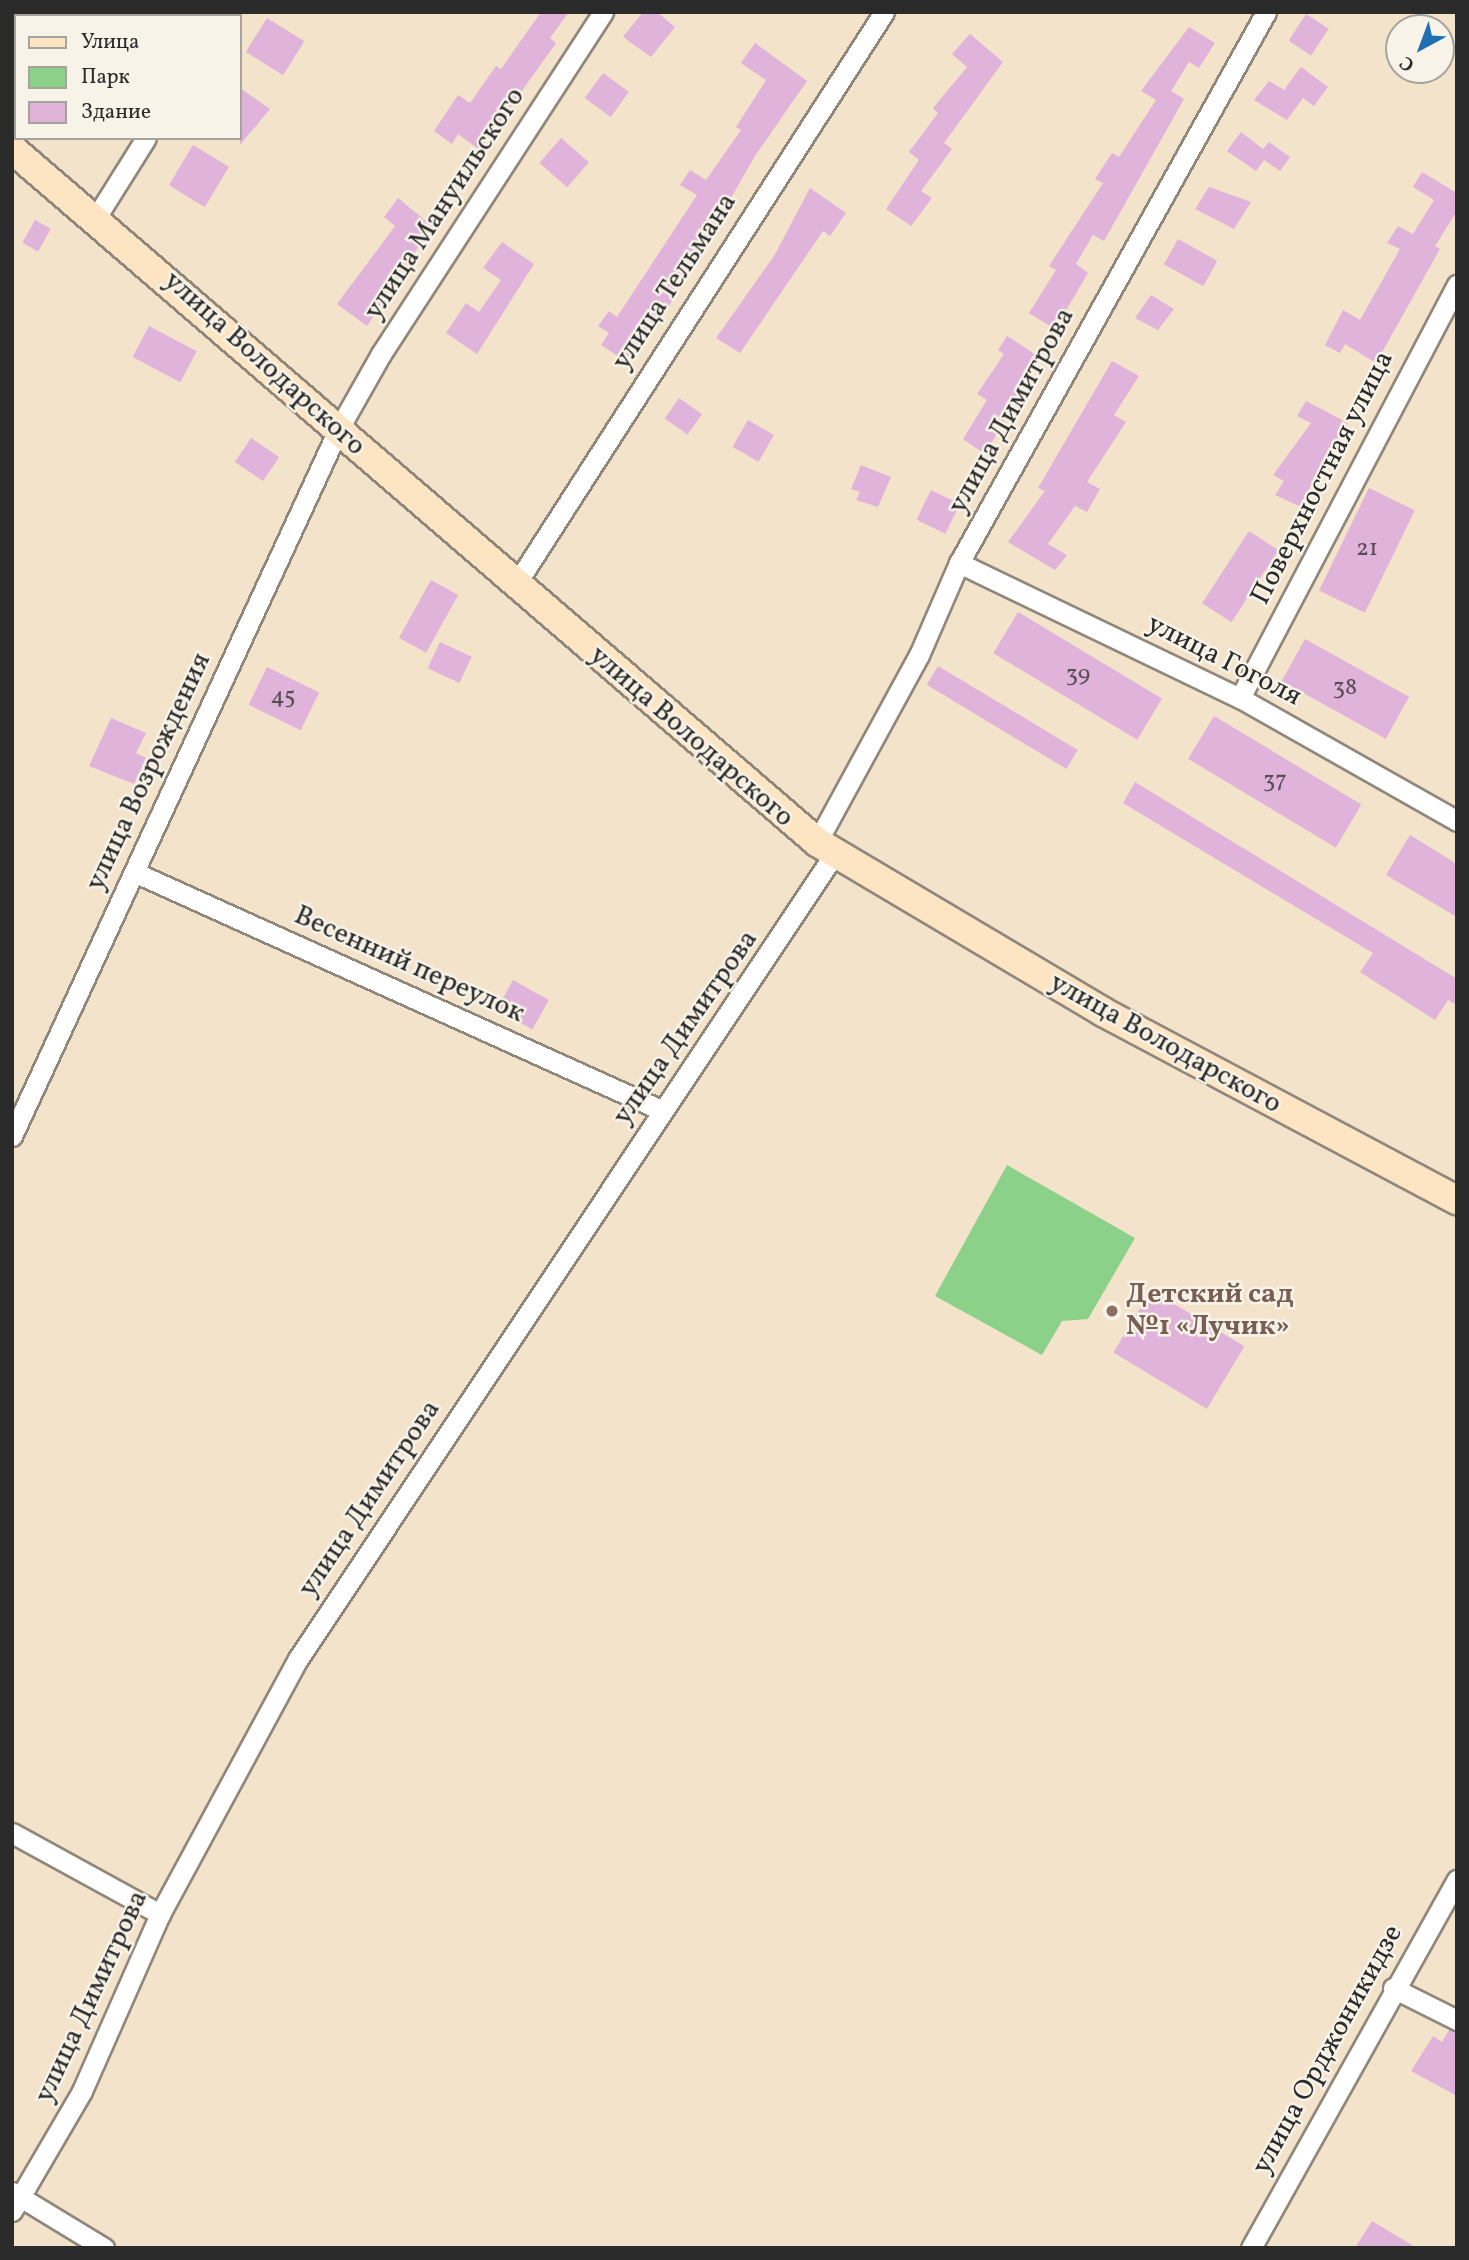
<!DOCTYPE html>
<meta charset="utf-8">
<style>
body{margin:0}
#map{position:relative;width:1469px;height:2260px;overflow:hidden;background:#f4e3cb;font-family:Vollkorn,serif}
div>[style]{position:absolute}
.green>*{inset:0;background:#8cd18a}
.building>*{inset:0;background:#dfb3da;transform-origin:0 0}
.roads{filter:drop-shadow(2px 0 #90877b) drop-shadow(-2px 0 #90877b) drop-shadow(0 2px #90877b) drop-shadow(0 -2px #90877b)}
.street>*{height:19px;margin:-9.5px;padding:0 9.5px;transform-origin:9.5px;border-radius:9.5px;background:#fff}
.secondary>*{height:28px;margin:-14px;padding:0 14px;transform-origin:14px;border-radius:14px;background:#fde5c4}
.dots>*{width:19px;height:19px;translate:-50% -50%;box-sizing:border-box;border:4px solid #f7f3e8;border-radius:50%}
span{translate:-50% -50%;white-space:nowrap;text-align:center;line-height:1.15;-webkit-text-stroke:5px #f7f3e8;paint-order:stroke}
.number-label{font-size:24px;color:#584d57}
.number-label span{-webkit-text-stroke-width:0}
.street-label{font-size:28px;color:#2b2b2b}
.education-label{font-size:28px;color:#785e54;font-weight:700}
.left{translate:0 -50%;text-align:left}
.frame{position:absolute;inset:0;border:14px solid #2b2b2b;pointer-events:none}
.legend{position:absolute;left:14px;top:14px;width:228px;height:126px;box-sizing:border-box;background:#f7f3e8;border:2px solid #a5a39c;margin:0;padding:9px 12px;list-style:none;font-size:21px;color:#2b2b2b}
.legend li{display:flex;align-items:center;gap:14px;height:35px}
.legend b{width:35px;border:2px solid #a5a39c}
.north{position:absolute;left:1385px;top:14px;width:70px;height:70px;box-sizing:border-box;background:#f7f3e8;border:2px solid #a5a39c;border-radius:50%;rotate:221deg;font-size:19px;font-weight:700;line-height:28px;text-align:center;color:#2b2b2b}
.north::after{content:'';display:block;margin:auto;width:24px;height:32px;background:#1f6fb2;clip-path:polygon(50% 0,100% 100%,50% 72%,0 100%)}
</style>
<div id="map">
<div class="green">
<div style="clip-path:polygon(1007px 1165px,1135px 1238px,1088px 1319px,1062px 1321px,1042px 1355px,935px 1296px)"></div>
</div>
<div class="building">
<div style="clip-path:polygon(541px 12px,569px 12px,550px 38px,556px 43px,480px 150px,458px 134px,452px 144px,434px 131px,458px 95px,470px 103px,496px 66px,501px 69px)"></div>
<div style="clip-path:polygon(643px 12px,657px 12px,675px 27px,651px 57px,623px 37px)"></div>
<div style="left:1306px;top:14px;width:27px;height:32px;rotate:33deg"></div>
<div style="left:267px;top:18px;width:44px;height:40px;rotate:32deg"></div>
<div style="clip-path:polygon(1189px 27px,1215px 43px,1199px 68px,1189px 62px,1171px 91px,1184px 99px,1104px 241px,1093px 235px,1076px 264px,1088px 273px,1055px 329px,1029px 313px,1056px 270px,1049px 266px,1103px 183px,1095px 179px,1112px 153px,1119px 157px,1156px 100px,1141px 91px)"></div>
<div style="clip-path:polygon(970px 34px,1003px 62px,944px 143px,952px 149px,921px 191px,932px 198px,911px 226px,886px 209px,919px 160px,909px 152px,938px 113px,933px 108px,967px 67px,952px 54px)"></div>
<div style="clip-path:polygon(755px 43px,807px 81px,755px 156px,658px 325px,653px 322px,627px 362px,601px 345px,609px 333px,598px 326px,609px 311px,617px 317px,697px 195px,680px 185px,690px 170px,706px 180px,741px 130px,736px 127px,766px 80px,741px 63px)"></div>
<div style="clip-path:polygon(1301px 67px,1328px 87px,1314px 106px,1303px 98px,1287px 120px,1254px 100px,1269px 81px,1284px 90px)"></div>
<div style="left:603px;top:73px;width:32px;height:31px;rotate:36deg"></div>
<div style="clip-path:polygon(240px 88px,270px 109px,240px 145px)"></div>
<div style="clip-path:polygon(1241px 132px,1263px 149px,1269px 142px,1290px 157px,1280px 171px,1264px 160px,1256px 171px,1227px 151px)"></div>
<div style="left:561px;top:138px;width:37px;height:33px;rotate:41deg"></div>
<div style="left:193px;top:145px;width:42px;height:47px;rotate:31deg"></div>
<div style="clip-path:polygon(1422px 172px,1457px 193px,1457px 211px,1435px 246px,1440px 249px,1376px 363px,1345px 344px,1340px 353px,1325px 345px,1343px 310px,1360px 320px,1400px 249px,1387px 243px,1398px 226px,1413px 234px,1434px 200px,1413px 187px)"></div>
<div style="clip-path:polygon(1209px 187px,1251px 202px,1234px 229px,1195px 209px)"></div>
<div style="clip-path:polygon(810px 188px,846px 213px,830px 236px,823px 231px,740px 353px,716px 338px,774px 256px)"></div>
<div style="clip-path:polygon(398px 198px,432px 226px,367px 326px,337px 304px,395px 226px,384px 217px)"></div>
<div style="left:35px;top:220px;width:18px;height:26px;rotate:29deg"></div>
<div style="left:1178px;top:239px;width:45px;height:29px;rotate:29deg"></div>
<div style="clip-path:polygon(502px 242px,534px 264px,477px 354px,446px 333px,466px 303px,479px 312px,501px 280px,483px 268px)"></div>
<div style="clip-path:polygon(1151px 295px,1174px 309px,1158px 330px,1135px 318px)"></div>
<div style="left:149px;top:326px;width:54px;height:35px;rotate:28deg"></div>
<div style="clip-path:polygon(1007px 336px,1041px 358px,985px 454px,963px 439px,987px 400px,977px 394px,1004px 354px,998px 350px)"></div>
<div style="clip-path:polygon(1112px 361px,1139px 376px,1114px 415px,1126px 422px,1087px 482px,1100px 489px,1087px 512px,1075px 506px,1048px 544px,1067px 555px,1055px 570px,1008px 542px,1045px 491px,1038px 488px)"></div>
<div style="left:679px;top:398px;width:28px;height:25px;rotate:35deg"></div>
<div style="clip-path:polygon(1306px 401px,1348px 423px,1299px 506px,1275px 495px,1284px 481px,1273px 475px,1311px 423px,1297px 416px)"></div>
<div style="left:748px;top:420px;width:30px;height:31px;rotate:30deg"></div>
<div style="left:251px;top:438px;width:34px;height:29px;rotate:34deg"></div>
<div style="clip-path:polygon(861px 465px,891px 477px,878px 507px,856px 500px,860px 492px,851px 489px)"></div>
<div style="left:1369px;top:488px;width:51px;height:114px;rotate:26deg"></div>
<div style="left:931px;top:490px;width:32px;height:33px;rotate:26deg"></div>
<div style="left:1249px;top:531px;width:35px;height:86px;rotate:33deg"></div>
<div style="left:431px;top:580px;width:31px;height:66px;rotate:29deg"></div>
<div style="left:1018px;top:612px;width:168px;height:48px;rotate:31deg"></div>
<div style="left:1305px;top:639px;width:119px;height:48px;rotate:29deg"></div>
<div style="left:440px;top:642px;width:35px;height:29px;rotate:25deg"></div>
<div style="left:938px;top:666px;width:163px;height:22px;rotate:31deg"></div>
<div style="left:267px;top:667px;width:58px;height:42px;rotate:26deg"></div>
<div style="left:1214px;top:716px;width:172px;height:50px;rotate:31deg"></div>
<div style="clip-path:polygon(111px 718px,146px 733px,136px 753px,146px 758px,134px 784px,89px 766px)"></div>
<div style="clip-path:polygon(1135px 782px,1457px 979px,1457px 1005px,1448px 1000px,1435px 1020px,1360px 972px,1373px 953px,1123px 803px)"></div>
<div style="clip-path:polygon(1410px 835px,1457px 864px,1457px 917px,1386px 875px)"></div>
<div style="left:513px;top:980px;width:41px;height:34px;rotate:29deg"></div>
<div style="left:1151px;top:1290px;width:109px;height:73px;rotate:31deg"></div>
<div style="clip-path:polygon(1449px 2030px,1457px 2032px,1457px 2096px,1411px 2071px,1433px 2036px,1442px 2042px)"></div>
<div style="clip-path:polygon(1372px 2221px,1417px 2248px,1355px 2248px)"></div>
</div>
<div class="roads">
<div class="street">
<div style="left:217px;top:16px;width:4px;rotate:-63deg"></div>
<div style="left:97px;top:216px;width:92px;rotate:-57.9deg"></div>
<div style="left:959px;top:563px;width:312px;rotate:25.7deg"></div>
<div style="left:1240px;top:698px;width:249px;rotate:29.5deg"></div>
<div style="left:516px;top:584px;width:680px;rotate:-57.24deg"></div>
<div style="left:1240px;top:698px;width:467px;rotate:-62.3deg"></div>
<div style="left:817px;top:842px;width:213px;rotate:-61.4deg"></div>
<div style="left:919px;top:655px;width:100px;rotate:-66.5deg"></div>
<div style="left:959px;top:563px;width:631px;rotate:-60.87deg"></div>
<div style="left:134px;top:872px;width:578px;rotate:24.3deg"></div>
<div style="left:12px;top:1136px;width:778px;rotate:-65.21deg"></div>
<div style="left:338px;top:430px;width:87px;rotate:-60.5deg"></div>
<div style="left:381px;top:354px;width:408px;rotate:-57deg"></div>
<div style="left:12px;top:1833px;width:169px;rotate:28.7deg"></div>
<div style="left:1393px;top:1988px;width:72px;rotate:26.6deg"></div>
<div style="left:12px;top:2192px;width:108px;rotate:31.3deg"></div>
<div style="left:12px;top:2211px;width:139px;rotate:-59.7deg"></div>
<div style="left:82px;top:2091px;width:193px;rotate:-66.2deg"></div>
<div style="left:160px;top:1914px;width:290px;rotate:-61.6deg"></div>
<div style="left:298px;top:1659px;width:969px;rotate:-56.33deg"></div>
<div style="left:1251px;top:2248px;width:422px;rotate:-60.8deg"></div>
</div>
<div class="secondary">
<div style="left:12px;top:149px;width:1062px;rotate:40.72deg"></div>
<div style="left:817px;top:842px;width:333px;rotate:30.7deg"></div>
<div style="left:1103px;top:1012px;width:401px;rotate:28deg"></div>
</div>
</div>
<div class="dots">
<div style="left:1112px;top:1311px;background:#8d6e63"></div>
</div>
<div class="number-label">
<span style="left:1367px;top:550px">21</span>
<span style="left:1078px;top:676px">39</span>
<span style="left:1345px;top:689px">38</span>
<span style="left:283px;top:698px">45</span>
<span style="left:1275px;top:782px">37</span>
</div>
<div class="street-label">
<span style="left:445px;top:204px;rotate:-57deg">улица Мануильского</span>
<span style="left:675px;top:282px;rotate:-57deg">улица Тельмана</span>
<span style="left:264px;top:364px;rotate:42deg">улица Володарского</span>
<span style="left:1012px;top:411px;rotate:-61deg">улица Димитрова</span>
<span style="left:1323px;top:478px;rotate:-63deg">Поверхностная улица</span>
<span style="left:1224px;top:661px;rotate:27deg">улица Гоголя</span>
<span style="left:691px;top:737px;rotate:41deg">улица Володарского</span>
<span style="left:149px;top:772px;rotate:-65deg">улица Возрождения</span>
<span style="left:409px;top:965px;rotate:24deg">Весенний переулок</span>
<span style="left:686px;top:1028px;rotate:-55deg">улица Димитрова</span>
<span style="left:1165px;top:1044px;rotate:29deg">улица Володарского</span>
<span style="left:370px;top:1499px;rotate:-56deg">улица Димитрова</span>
<span style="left:92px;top:1997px;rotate:-65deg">улица Димитрова</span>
<span style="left:1328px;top:2050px;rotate:-61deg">улица Орджоникидзе</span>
</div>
<div class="education-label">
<span class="left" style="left:1126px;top:1311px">Детский сад<br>№1 «Лучик»</span>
</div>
<div class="frame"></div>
<ul class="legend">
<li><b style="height:9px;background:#fde5c4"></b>Улица</li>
<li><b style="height:19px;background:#8cd18a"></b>Парк</li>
<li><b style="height:19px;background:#dfb3da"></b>Здание</li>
</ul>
<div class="north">С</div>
</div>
